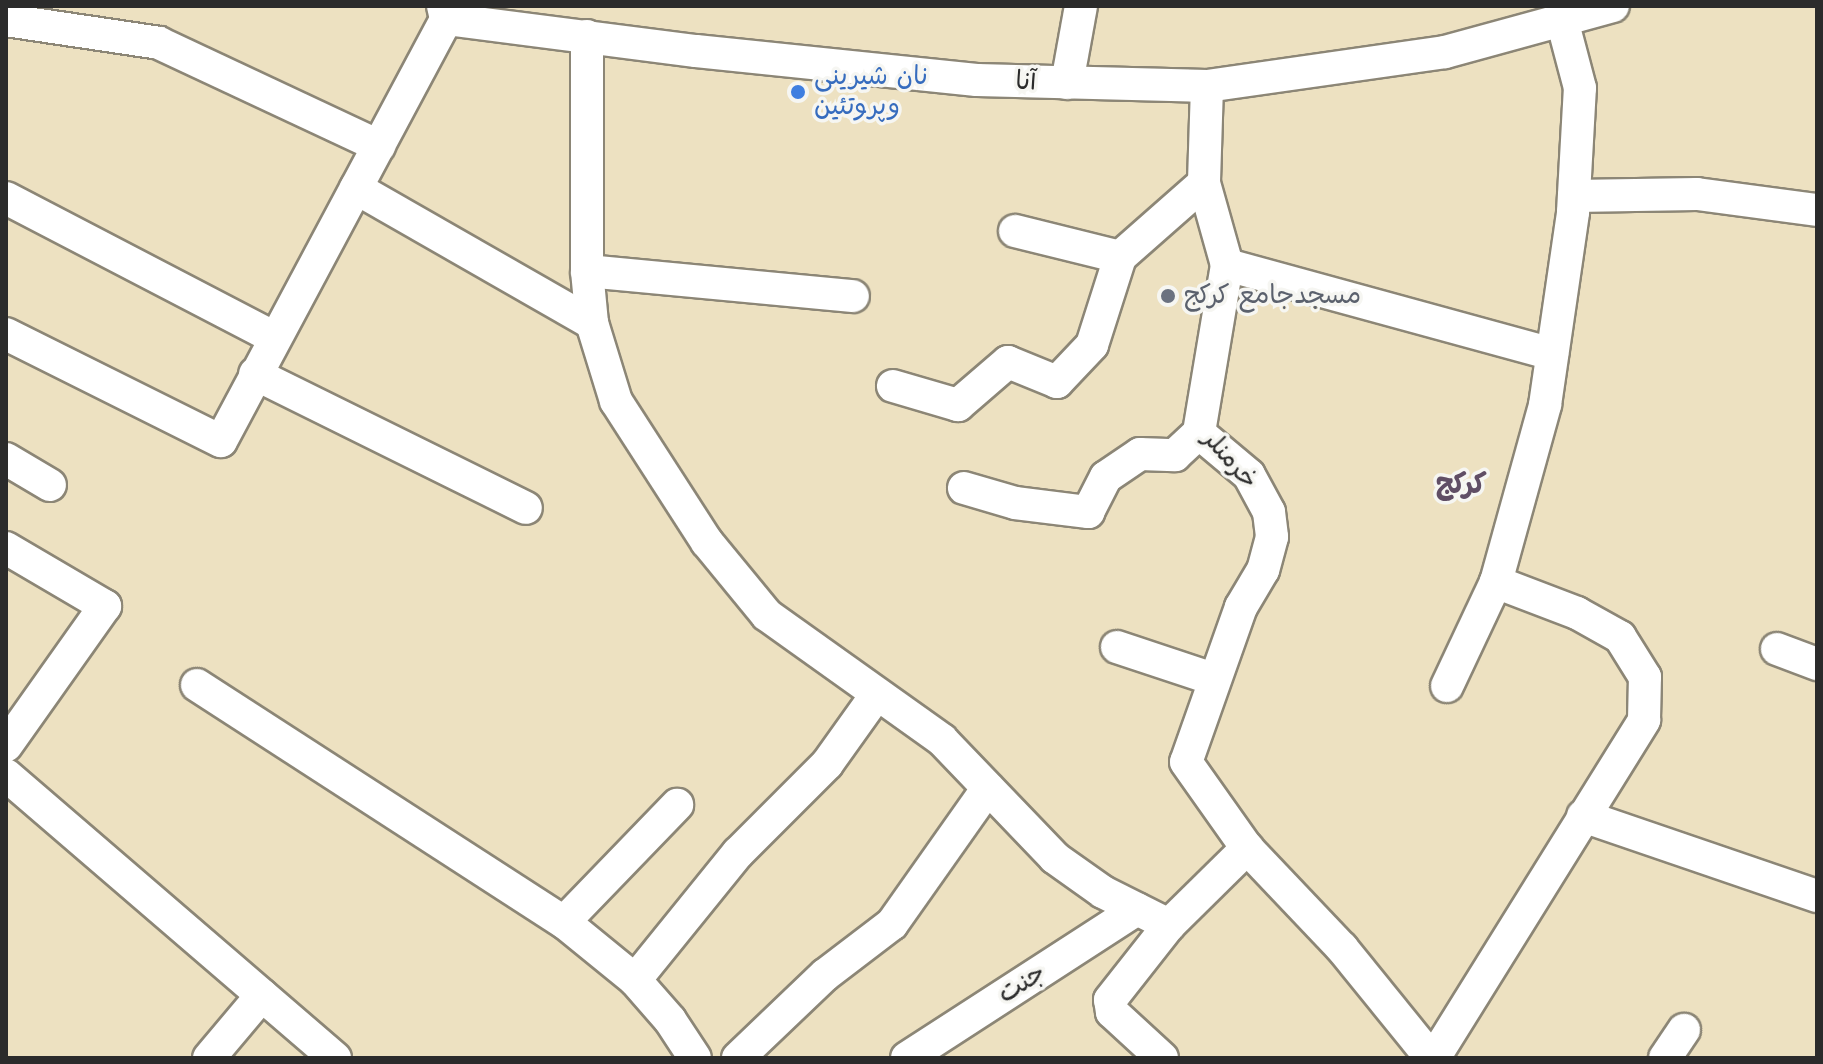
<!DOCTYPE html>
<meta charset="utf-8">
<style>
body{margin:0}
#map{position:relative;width:1823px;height:1064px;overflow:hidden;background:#ede1c1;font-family:"Comic Neue","Playpen Sans Arabic",sans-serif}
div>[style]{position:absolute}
.roads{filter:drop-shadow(2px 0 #8c8676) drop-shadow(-2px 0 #8c8676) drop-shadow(0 2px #8c8676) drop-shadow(0 -2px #8c8676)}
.street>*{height:32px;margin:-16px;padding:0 16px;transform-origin:16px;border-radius:16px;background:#fff}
.dots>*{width:22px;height:22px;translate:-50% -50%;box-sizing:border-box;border:4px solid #f6f6f2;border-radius:50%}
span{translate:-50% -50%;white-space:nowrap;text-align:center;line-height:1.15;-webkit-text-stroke:7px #f6f6f2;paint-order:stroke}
.shop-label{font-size:26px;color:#366cbe}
.left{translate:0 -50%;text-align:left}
.street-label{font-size:26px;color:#2b2b2b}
.worship-label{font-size:26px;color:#5b616d}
.neighbourhood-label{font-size:28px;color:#604e65;font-weight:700}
.frame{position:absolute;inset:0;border:8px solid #2b2b2b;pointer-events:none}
</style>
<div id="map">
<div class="roads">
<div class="street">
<div style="left:443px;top:6px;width:13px;rotate:77deg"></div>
<div style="left:446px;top:19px;width:252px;rotate:7.3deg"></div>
<div style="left:696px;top:51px;width:282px;rotate:5.9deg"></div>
<div style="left:977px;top:80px;width:230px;rotate:1.5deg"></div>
<div style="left:1207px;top:86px;width:240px;rotate:-8.1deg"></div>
<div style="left:1445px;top:52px;width:174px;rotate:-15.3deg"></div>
<div style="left:6px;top:20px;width:155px;rotate:8.5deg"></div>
<div style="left:159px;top:43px;width:243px;rotate:25.1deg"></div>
<div style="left:587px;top:36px;width:235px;rotate:90deg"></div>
<div style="left:587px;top:271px;width:52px;rotate:84.5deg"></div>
<div style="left:592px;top:323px;width:82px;rotate:72.9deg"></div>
<div style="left:616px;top:401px;width:168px;rotate:57.2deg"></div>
<div style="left:707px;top:542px;width:94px;rotate:50.6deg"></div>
<div style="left:767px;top:615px;width:215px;rotate:35.5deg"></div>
<div style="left:942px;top:740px;width:163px;rotate:46.2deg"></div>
<div style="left:1055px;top:858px;width:59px;rotate:35.3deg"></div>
<div style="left:1103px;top:892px;width:74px;rotate:26.6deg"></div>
<div style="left:1067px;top:83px;width:78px;rotate:-79.7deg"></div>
<div style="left:1207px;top:86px;width:97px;rotate:91.8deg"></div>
<div style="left:1204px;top:183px;width:85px;rotate:74.3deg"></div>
<div style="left:1227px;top:265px;width:170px;rotate:99.5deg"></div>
<div style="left:1199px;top:433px;width:65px;rotate:40deg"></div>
<div style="left:1249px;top:475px;width:42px;rotate:61.6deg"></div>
<div style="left:1269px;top:512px;width:25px;rotate:83deg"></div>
<div style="left:1272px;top:537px;width:34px;rotate:105deg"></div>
<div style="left:1263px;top:570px;width:43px;rotate:120.7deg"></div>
<div style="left:1241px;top:607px;width:164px;rotate:109.5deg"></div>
<div style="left:1186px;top:762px;width:105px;rotate:54.7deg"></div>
<div style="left:1247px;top:848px;width:138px;rotate:46.5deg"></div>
<div style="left:1342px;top:948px;width:141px;rotate:51deg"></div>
<div style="left:356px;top:188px;width:272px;rotate:29.8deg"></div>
<div style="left:1574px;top:196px;width:123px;rotate:-0.9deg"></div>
<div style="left:1697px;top:194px;width:121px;rotate:7.6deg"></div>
<div style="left:6px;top:198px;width:303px;rotate:27.5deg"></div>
<div style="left:1015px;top:231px;width:108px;rotate:13.9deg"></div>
<div style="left:1227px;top:265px;width:337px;rotate:15.3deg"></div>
<div style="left:587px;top:271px;width:267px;rotate:5.4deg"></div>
<div style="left:6px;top:334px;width:240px;rotate:26.5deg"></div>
<div style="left:221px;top:441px;width:478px;rotate:-61.9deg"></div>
<div style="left:255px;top:374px;width:302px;rotate:26.3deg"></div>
<div style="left:893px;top:386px;width:68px;rotate:16.3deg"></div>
<div style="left:958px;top:405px;width:66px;rotate:-40.7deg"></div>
<div style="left:1008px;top:362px;width:53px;rotate:22.2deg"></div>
<div style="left:1057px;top:382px;width:51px;rotate:-46.6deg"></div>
<div style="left:1092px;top:345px;width:92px;rotate:-72.3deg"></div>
<div style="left:1120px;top:257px;width:112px;rotate:-41.4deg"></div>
<div style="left:6px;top:459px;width:51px;rotate:30.6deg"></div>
<div style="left:964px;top:488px;width:53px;rotate:16.4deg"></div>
<div style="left:1015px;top:503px;width:74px;rotate:7deg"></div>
<div style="left:1088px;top:512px;width:39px;rotate:-63deg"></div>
<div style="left:1106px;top:477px;width:41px;rotate:-34.1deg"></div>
<div style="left:1140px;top:454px;width:35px;rotate:2deg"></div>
<div style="left:1175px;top:455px;width:33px;rotate:-43deg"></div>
<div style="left:6px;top:548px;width:115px;rotate:30.4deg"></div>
<div style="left:105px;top:606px;width:171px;rotate:125.3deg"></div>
<div style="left:1117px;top:647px;width:101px;rotate:18.4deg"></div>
<div style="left:1777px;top:649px;width:43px;rotate:20.6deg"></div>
<div style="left:197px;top:685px;width:437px;rotate:32.9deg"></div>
<div style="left:564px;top:922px;width:92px;rotate:39.2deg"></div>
<div style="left:635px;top:980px;width:53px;rotate:48.8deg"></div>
<div style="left:670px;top:1020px;width:45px;rotate:56.7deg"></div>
<div style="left:1447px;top:686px;width:115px;rotate:-64.8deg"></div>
<div style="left:6px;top:775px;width:434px;rotate:40.7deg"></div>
<div style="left:1583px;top:816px;width:247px;rotate:18.9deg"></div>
<div style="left:564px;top:922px;width:163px;rotate:-46deg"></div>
<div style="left:635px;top:980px;width:164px;rotate:-51deg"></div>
<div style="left:738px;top:853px;width:126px;rotate:-45deg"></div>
<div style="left:827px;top:764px;width:86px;rotate:-54.5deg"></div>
<div style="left:209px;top:1058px;width:82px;rotate:-49.9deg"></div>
<div style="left:738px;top:1058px;width:120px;rotate:-43.7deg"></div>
<div style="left:825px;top:975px;width:84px;rotate:-37.3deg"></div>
<div style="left:892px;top:924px;width:166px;rotate:-54.8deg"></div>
<div style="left:907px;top:1058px;width:274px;rotate:-32.9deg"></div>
<div style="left:1162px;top:1058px;width:68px;rotate:-137.4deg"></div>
<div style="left:1112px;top:1012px;width:12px;rotate:-99deg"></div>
<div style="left:1110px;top:1000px;width:95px;rotate:-51.8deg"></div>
<div style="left:1169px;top:925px;width:110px;rotate:-44.6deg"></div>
<div style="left:1434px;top:1058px;width:398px;rotate:-58.1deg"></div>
<div style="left:1644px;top:720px;width:43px;rotate:-88.7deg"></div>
<div style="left:1645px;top:677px;width:47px;rotate:-122deg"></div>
<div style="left:1620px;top:637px;width:49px;rotate:-150.8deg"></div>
<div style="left:1577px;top:613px;width:87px;rotate:-159.1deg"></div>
<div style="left:1496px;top:582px;width:184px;rotate:-74.5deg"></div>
<div style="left:1545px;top:405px;width:195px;rotate:-81.7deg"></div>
<div style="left:1573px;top:212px;width:124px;rotate:-86.8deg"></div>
<div style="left:1580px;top:88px;width:70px;rotate:-104.8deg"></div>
<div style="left:1665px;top:1058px;width:34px;rotate:-56deg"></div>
</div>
</div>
<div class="dots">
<div style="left:798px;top:92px;background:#3f7fe0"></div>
<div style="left:1168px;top:296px;background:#6b7280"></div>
</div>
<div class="shop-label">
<span class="left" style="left:814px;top:92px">نان شیرینی<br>وپروتئین</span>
</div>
<div class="street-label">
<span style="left:1026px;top:82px;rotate:2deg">آنا</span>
<span style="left:1230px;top:460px;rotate:49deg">خرمنلر</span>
<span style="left:1022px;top:984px;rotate:-33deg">جنت</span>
</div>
<div class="worship-label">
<span class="left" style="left:1184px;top:296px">مسجدجامع کرکج</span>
</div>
<div class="neighbourhood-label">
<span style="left:1461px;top:484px">کرکج</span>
</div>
<div class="frame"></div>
</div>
